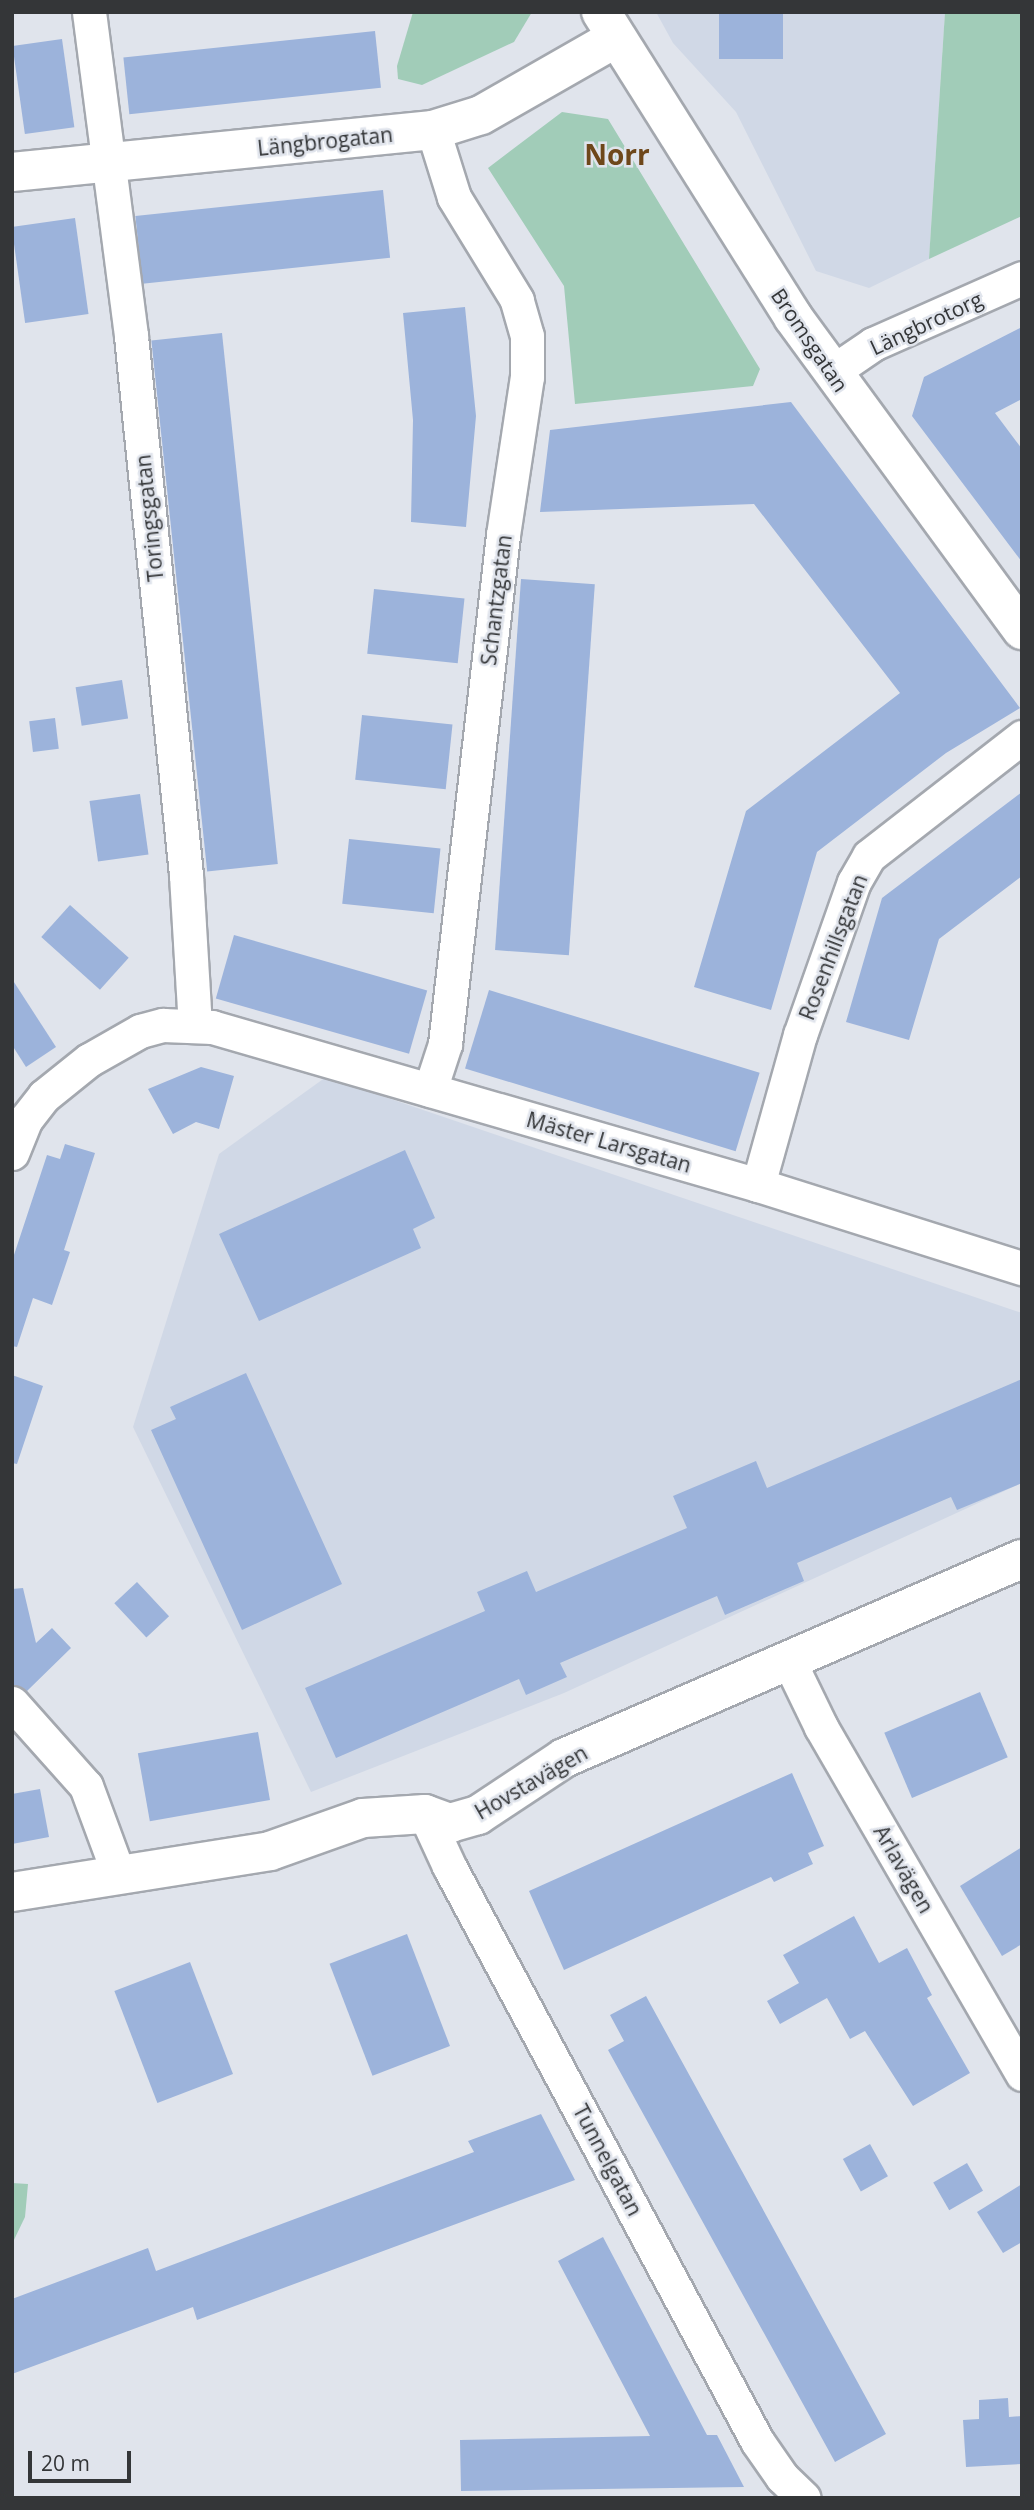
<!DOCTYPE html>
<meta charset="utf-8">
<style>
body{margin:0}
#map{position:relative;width:1034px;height:2510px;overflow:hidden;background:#e0e4ec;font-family:"Open Sans",sans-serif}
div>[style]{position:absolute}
.built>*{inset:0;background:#d0d8e6}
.green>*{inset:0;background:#a1ccb8}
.building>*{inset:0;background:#9cb3db;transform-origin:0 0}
.roads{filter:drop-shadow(2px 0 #a4a8af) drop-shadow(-2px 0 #a4a8af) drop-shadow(0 2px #a4a8af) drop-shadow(0 -2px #a4a8af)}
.street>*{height:33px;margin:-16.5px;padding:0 16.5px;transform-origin:16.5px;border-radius:16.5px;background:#fff}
.secondary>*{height:38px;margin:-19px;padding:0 19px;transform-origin:19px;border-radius:19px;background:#fff}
span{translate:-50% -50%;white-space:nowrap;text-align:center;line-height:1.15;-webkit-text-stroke:5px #e0e4ec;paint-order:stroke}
.street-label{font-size:21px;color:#343638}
.district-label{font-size:28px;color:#6e471a;font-weight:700}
.frame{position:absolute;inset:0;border:14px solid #343638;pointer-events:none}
.scale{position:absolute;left:28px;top:2451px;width:103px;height:32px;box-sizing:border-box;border:4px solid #343638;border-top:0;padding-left:9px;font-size:21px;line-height:24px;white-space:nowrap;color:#343638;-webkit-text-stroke:5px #e0e4ec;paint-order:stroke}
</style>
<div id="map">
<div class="built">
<div style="clip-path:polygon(656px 12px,945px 12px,929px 259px,869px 288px,816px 271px,736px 112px,673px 43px)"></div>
<div style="clip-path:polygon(326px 1077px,1022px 1313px,1022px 1483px,564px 1693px,311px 1792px,133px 1427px,219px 1154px)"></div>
</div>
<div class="green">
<div style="clip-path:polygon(413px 12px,532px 12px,514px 42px,422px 85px,398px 79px,397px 66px)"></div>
<div style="clip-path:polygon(945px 12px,1022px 12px,1022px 216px,929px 259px)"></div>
<div style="clip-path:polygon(562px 112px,608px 119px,760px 369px,753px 386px,575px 404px,564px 286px,488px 168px)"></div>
<div style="clip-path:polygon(12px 2183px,28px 2184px,25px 2217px,12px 2244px)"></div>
</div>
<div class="building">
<div style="left:719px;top:12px;width:64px;height:47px"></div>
<div style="left:375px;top:31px;width:57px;height:253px;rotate:84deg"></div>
<div style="left:62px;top:39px;width:89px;height:50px;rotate:82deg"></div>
<div style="left:383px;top:190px;width:68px;height:249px;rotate:84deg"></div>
<div style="left:75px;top:218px;width:97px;height:64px;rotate:82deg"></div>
<div style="clip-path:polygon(465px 307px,476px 416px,466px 527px,411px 522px,413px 420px,403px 313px)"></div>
<div style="clip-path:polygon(1022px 327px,1022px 399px,995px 413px,1022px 449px,1022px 562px,912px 416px,924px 377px)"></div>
<div style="left:222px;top:333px;width:534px;height:71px;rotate:84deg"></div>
<div style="clip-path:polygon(791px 402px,1020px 708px,946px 753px,817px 852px,771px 1010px,694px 987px,746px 811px,900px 693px,754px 504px,540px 512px,550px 430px)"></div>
<div style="left:521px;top:579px;width:74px;height:372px;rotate:4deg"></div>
<div style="left:374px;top:589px;width:91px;height:65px;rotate:6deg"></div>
<div style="left:122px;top:680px;width:39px;height:47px;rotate:81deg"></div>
<div style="left:362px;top:715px;width:91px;height:65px;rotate:6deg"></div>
<div style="left:55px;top:718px;width:31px;height:26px;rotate:83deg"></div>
<div style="clip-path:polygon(1022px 792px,1022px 876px,939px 939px,909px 1040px,846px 1022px,882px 898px)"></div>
<div style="left:140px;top:794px;width:61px;height:51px;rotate:82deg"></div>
<div style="left:349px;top:839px;width:92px;height:65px;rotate:6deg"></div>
<div style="left:70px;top:905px;width:79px;height:43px;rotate:42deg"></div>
<div style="left:234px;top:935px;width:201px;height:66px;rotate:16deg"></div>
<div style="clip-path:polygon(12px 979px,56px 1047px,26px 1067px,12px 1045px)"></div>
<div style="left:489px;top:990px;width:283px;height:82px;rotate:17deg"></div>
<div style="clip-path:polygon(201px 1067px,234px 1076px,219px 1129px,196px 1122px,173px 1134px,148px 1089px)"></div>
<div style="clip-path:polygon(65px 1144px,95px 1153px,64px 1250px,70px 1252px,52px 1305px,33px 1298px,17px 1347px,12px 1346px,12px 1261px,47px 1155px,60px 1159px)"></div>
<div style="clip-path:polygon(405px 1150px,435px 1218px,413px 1229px,421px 1248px,259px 1321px,219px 1234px)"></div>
<div style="clip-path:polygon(246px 1373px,342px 1584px,242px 1630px,151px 1430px,176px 1419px,170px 1407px)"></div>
<div style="clip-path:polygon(12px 1375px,43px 1386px,17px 1464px,12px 1463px)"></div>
<div style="clip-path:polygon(1022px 1379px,1022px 1483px,957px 1510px,951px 1497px,797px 1563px,804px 1581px,725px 1615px,717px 1596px,560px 1663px,567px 1677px,526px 1695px,519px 1679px,336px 1758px,305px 1688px,485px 1611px,477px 1592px,527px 1571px,536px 1592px,687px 1528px,673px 1496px,756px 1461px,767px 1488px)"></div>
<div style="left:137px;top:1582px;width:47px;height:31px;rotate:47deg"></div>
<div style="clip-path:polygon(23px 1588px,36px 1643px,52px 1628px,71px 1648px,27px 1691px,12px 1684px,12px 1589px)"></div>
<div style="left:980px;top:1692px;width:71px;height:104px;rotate:67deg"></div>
<div style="left:258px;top:1732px;width:69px;height:122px;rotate:80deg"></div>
<div style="clip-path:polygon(792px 1773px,824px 1846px,808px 1853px,813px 1864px,774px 1882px,771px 1877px,564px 1970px,529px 1891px)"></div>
<div style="clip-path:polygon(40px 1789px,49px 1837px,12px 1844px,12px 1794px)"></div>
<div style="clip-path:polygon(1022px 1847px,1022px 1944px,1002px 1956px,960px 1886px)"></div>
<div style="clip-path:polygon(854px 1916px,879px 1963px,907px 1948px,932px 1995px,927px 1998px,970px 2073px,913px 2106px,865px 2031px,850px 2039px,827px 1998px,780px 2024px,767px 2001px,799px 1983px,783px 1955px)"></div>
<div style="left:407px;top:1934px;width:120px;height:83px;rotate:69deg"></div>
<div style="left:190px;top:1962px;width:120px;height:81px;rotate:69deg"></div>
<div style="clip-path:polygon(646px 1996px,886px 2434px,835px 2462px,608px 2050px,624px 2041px,610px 2015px)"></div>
<div style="clip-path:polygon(541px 2114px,575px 2180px,197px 2320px,193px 2307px,12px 2374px,12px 2299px,148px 2248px,156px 2271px,474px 2152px,468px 2141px)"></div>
<div style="left:870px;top:2144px;width:37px;height:31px;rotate:61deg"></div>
<div style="left:967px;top:2163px;width:32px;height:39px;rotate:60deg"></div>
<div style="clip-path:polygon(1022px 2184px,1022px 2242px,1003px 2253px,977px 2212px)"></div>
<div style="clip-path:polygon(603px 2237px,707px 2435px,717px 2435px,744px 2487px,461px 2491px,460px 2440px,650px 2436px,558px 2261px)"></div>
<div style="clip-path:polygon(1008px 2398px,1009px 2417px,1022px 2416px,1022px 2464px,966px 2467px,963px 2420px,979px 2419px,979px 2400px)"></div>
</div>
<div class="roads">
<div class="street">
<div style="left:89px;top:12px;width:327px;rotate:82.6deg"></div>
<div style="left:131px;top:336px;width:542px;rotate:84.17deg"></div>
<div style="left:186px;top:875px;width:151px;rotate:86.6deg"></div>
<div style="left:832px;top:372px;width:50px;rotate:-34.3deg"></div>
<div style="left:873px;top:344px;width:163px;rotate:-23.9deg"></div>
<div style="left:430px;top:1090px;width:48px;rotate:-71.9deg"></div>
<div style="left:445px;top:1044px;width:512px;rotate:-83.5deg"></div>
<div style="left:503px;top:535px;width:160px;rotate:-81.4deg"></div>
<div style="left:527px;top:377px;width:41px;rotate:-90deg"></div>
<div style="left:527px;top:336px;width:37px;rotate:-106deg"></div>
<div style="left:517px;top:300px;width:121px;rotate:-121.5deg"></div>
<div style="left:454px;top:197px;width:70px;rotate:-107.4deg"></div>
<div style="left:12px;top:1153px;width:37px;rotate:-68deg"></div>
<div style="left:26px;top:1119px;width:29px;rotate:-52deg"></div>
<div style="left:44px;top:1096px;width:58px;rotate:-38.7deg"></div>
<div style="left:89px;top:1060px;width:59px;rotate:-29.6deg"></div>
<div style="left:140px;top:1031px;width:24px;rotate:-15deg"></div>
<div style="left:163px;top:1025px;width:49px;rotate:2.3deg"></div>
<div style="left:212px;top:1027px;width:568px;rotate:16.14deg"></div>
<div style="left:758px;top:1185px;width:277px;rotate:17.5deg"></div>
<div style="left:758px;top:1185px;width:156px;rotate:-74.4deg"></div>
<div style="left:800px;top:1035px;width:162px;rotate:-70.6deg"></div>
<div style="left:854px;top:882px;width:30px;rotate:-60deg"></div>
<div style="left:869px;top:856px;width:194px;rotate:-37.9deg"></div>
<div style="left:789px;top:1661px;width:73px;rotate:64.1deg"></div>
<div style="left:821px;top:1727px;width:401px;rotate:59.9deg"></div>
<div style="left:12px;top:1703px;width:111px;rotate:48.3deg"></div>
<div style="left:86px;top:1786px;width:95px;rotate:69.7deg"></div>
<div style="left:425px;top:1814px;width:57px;rotate:65.2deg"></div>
<div style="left:449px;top:1866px;width:652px;rotate:61.82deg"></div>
<div style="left:757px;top:2441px;width:44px;rotate:55.2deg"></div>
<div style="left:782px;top:2477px;width:30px;rotate:44deg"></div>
</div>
<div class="secondary">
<div style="left:601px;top:12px;width:360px;rotate:57.8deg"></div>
<div style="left:793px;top:317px;width:388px;rotate:53.8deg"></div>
<div style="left:12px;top:172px;width:423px;rotate:-5.7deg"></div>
<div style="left:433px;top:130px;width:50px;rotate:-17.4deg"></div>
<div style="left:481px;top:115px;width:155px;rotate:-29.7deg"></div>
<div style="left:12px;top:1892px;width:261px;rotate:-9deg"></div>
<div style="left:270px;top:1851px;width:99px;rotate:-19.5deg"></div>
<div style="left:363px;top:1818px;width:62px;rotate:-3.7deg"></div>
<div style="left:425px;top:1814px;width:27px;rotate:20deg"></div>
<div style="left:450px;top:1823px;width:29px;rotate:-16deg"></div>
<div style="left:478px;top:1815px;width:103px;rotate:-33.5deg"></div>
<div style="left:564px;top:1758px;width:499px;rotate:-23.5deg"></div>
</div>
</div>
<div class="street-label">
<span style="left:325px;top:141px;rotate:-6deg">Längbrogatan</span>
<span style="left:926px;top:323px;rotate:-25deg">Längbrotorg</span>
<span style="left:810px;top:340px;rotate:56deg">Bromsgatan</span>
<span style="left:149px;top:518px;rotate:-96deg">Toringsgatan</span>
<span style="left:496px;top:600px;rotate:-83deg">Schantzgatan</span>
<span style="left:833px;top:947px;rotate:-69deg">Rosenhillsgatan</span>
<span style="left:609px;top:1142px;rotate:16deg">Mäster Larsgatan</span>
<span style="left:531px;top:1782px;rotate:-30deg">Hovstavägen</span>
<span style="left:904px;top:1869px;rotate:60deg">Arlavägen</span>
<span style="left:608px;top:2160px;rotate:62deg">Tunnelgatan</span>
</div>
<div class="district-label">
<span style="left:617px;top:154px">Norr</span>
</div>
<div class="frame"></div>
<div class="scale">20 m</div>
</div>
